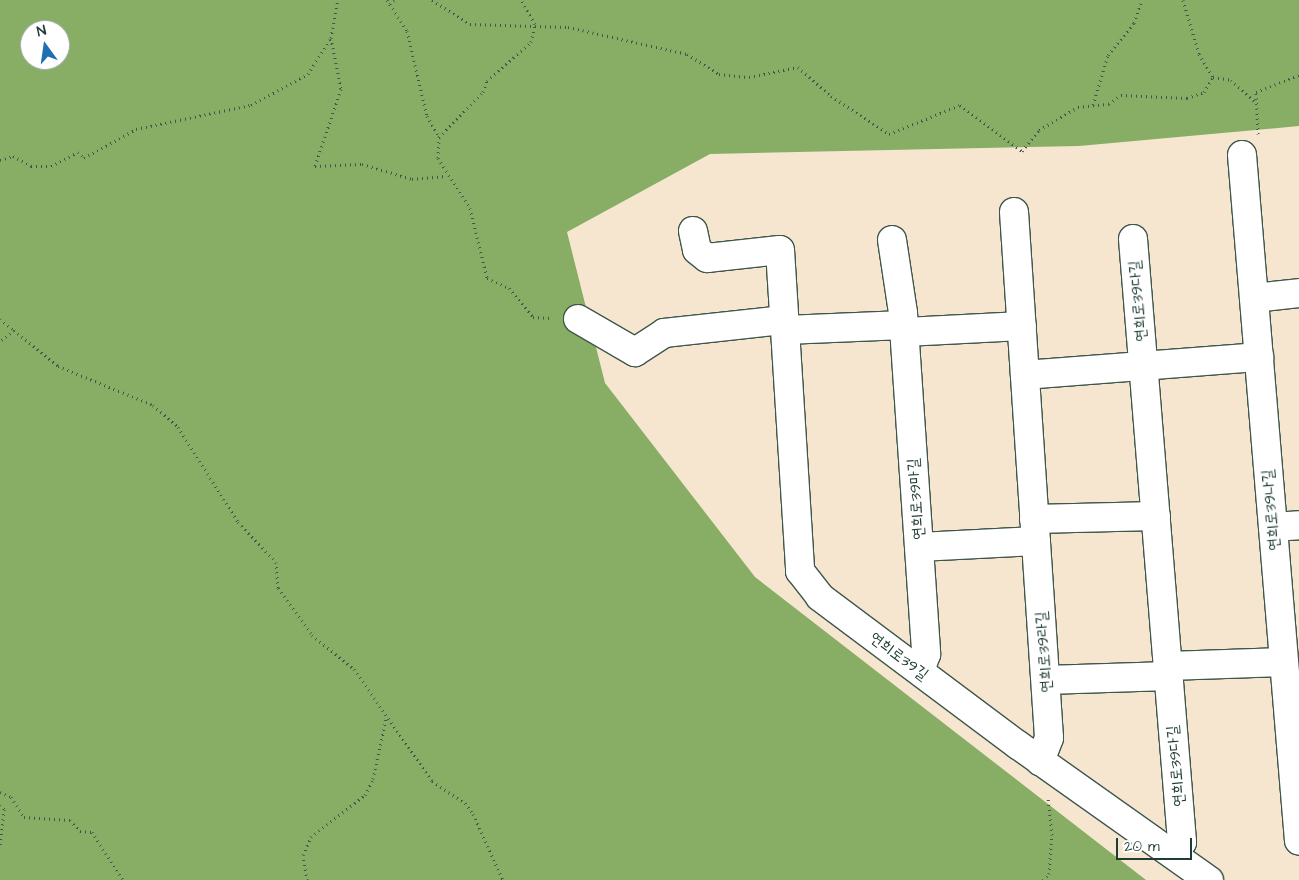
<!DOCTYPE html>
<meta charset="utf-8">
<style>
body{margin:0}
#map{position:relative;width:1299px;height:880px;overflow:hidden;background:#f6e6d0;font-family:"Architects Daughter","Poor Story",sans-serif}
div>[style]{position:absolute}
.forest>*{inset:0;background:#87ae64}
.path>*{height:3px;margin-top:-1.5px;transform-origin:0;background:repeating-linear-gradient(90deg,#3f564b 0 1px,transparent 0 5px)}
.roads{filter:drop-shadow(1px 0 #3f564b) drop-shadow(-1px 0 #3f564b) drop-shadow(0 1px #3f564b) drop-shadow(0 -1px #3f564b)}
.minor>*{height:28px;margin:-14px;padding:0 14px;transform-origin:14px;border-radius:14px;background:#fff}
span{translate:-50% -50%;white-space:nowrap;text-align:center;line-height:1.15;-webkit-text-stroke:5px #fff;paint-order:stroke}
.street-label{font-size:16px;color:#1f3d34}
.north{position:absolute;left:20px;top:20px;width:50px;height:50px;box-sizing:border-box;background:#fff;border:1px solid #a5b1ae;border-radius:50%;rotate:346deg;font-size:14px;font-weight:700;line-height:20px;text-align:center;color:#1f3d34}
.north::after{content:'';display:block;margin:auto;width:18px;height:22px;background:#1f6fb2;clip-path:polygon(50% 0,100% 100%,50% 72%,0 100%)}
.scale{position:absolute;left:1116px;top:838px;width:76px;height:22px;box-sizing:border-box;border:2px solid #1f3d34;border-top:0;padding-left:6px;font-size:15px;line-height:18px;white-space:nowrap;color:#1f3d34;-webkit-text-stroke:4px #fff;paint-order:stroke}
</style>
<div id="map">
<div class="forest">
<div style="clip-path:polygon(evenodd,0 0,1299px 0,1299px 126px,1079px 146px,710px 154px,567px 232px,605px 383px,755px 577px,1146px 880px,0 880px,0 0,30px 30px,60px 30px,60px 60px,30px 60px,30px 30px)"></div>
</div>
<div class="path">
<div style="left:387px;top:0;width:37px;rotate:57deg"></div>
<div style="left:407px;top:31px;width:87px;rotate:76.8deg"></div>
<div style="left:427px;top:116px;width:24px;rotate:60deg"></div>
<div style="left:439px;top:137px;width:21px;rotate:93deg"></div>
<div style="left:438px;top:158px;width:59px;rotate:57.4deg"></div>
<div style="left:470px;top:208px;width:72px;rotate:76.3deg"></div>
<div style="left:487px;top:278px;width:24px;rotate:24deg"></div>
<div style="left:509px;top:288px;width:38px;rotate:50deg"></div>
<div style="left:533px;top:317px;width:19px;rotate:3deg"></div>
<div style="left:432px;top:0;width:45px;rotate:32.3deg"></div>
<div style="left:470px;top:24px;width:98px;rotate:1.8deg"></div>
<div style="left:568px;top:27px;width:122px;rotate:12.8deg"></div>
<div style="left:687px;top:54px;width:38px;rotate:32deg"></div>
<div style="left:719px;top:74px;width:30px;rotate:6deg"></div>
<div style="left:749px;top:77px;width:50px;rotate:-11.5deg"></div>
<div style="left:798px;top:67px;width:44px;rotate:41.3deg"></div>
<div style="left:831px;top:96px;width:69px;rotate:33.2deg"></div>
<div style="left:889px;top:134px;width:77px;rotate:-22.2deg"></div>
<div style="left:960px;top:105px;width:77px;rotate:36.6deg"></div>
<div style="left:1022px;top:151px;width:27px;rotate:-51deg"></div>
<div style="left:1039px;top:130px;width:45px;rotate:-30.5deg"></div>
<div style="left:1078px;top:107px;width:31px;rotate:-6deg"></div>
<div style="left:1109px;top:104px;width:15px;rotate:-37deg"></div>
<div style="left:1121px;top:95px;width:66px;rotate:2.6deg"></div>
<div style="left:1187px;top:98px;width:18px;rotate:-19deg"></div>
<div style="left:1204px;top:92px;width:17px;rotate:-59deg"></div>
<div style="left:1183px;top:0;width:56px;rotate:73.5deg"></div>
<div style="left:1199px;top:54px;width:27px;rotate:59deg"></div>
<div style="left:1213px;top:77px;width:18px;rotate:9deg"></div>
<div style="left:1231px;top:80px;width:31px;rotate:42deg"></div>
<div style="left:390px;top:4px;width:6px;rotate:-45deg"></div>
<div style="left:331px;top:38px;width:52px;rotate:78.9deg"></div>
<div style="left:341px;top:89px;width:81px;rotate:108.7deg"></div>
<div style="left:315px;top:166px;width:47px;rotate:-2.4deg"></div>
<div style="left:362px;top:164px;width:52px;rotate:16.7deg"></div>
<div style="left:412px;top:179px;width:34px;rotate:-5deg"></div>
<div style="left:1093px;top:105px;width:52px;rotate:-73.3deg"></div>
<div style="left:1108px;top:55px;width:41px;rotate:-50.9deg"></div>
<div style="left:1134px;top:23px;width:24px;rotate:-71deg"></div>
<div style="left:1258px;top:134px;width:42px;rotate:-92.7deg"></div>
<div style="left:1256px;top:92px;width:46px;rotate:-21.6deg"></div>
<div style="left:439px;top:137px;width:63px;rotate:-45.6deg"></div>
<div style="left:483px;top:92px;width:12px;rotate:-70deg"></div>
<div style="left:487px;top:81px;width:59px;rotate:-41.6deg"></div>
<div style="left:531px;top:42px;width:18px;rotate:-77deg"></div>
<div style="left:535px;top:24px;width:28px;rotate:-120deg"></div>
<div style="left:0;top:160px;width:14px;rotate:-17deg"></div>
<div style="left:13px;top:156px;width:21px;rotate:29deg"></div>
<div style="left:31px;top:166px;width:20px"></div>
<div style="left:51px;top:166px;width:30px;rotate:-27deg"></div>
<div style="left:78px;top:152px;width:8px;rotate:45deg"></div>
<div style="left:84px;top:158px;width:60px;rotate:-29.1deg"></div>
<div style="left:136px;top:129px;width:117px;rotate:-11.8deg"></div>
<div style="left:251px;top:105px;width:65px;rotate:-28.5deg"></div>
<div style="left:308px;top:74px;width:43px;rotate:-57.4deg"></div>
<div style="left:331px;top:38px;width:39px;rotate:-80deg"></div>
<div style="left:0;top:319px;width:18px;rotate:38deg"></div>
<div style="left:14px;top:330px;width:18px;rotate:142deg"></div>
<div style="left:14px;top:330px;width:57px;rotate:39.3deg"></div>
<div style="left:58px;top:366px;width:103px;rotate:22.3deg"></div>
<div style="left:153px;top:405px;width:33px;rotate:41deg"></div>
<div style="left:178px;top:427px;width:112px;rotate:57.7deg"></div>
<div style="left:238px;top:522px;width:55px;rotate:46.5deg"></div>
<div style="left:276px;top:562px;width:26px;rotate:86deg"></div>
<div style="left:278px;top:588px;width:58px;rotate:54.1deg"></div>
<div style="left:312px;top:635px;width:54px;rotate:39deg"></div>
<div style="left:354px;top:669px;width:136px;rotate:55.1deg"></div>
<div style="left:432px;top:781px;width:40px;rotate:34deg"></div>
<div style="left:465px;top:803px;width:14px;rotate:54deg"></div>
<div style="left:473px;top:814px;width:72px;rotate:65.6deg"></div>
<div style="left:0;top:792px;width:12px;rotate:24deg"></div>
<div style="left:11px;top:797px;width:24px;rotate:57deg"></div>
<div style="left:24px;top:817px;width:46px;rotate:3.7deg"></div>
<div style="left:70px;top:820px;width:15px;rotate:48deg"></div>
<div style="left:80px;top:831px;width:12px;rotate:5deg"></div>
<div style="left:92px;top:832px;width:57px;rotate:57.1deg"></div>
<div style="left:0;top:805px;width:6px;rotate:45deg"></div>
<div style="left:4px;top:809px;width:37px;rotate:96deg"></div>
<div style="left:307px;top:880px;width:25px;rotate:-99deg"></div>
<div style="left:303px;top:855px;width:20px;rotate:-66deg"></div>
<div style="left:311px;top:837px;width:68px;rotate:-37.9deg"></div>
<div style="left:365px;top:795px;width:18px;rotate:-63deg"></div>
<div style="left:373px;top:779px;width:61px;rotate:-77.8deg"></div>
<div style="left:1043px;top:880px;width:8px;rotate:-45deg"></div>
<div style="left:1049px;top:874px;width:39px;rotate:-86deg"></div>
<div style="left:1052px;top:835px;width:36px;rotate:-96deg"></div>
</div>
<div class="roads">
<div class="minor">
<div style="left:1242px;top:155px;width:688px;rotate:85.25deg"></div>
<div style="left:1014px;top:212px;width:527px;rotate:86.19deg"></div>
<div style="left:1049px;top:738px;width:25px;rotate:111deg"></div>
<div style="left:693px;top:231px;width:19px;rotate:78deg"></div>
<div style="left:697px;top:250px;width:13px;rotate:39deg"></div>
<div style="left:707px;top:258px;width:73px;rotate:-6.3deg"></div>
<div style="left:780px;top:250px;width:322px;rotate:86.4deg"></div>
<div style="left:800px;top:571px;width:33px;rotate:52deg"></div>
<div style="left:820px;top:597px;width:247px;rotate:36.8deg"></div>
<div style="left:1018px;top:745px;width:234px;rotate:35.3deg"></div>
<div style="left:1133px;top:239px;width:605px;rotate:85.35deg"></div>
<div style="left:1182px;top:842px;width:15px;rotate:122deg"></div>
<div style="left:892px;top:240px;width:74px;rotate:81.4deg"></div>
<div style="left:903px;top:313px;width:342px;rotate:86.1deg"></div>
<div style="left:926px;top:654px;width:18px;rotate:109deg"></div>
<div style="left:1254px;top:298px;width:45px;rotate:-6.3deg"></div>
<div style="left:578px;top:319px;width:66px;rotate:30.1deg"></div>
<div style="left:635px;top:352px;width:35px;rotate:-33deg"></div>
<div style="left:664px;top:333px;width:121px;rotate:-6.2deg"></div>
<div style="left:785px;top:330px;width:119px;rotate:-2.4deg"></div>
<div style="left:905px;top:332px;width:117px;rotate:-2.9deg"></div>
<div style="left:1025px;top:375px;width:235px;rotate:-4.4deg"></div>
<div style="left:1034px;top:519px;width:122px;rotate:-1.4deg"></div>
<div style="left:1273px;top:527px;width:26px;rotate:-4deg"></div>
<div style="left:919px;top:547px;width:117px;rotate:-2.9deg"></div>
<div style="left:1168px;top:666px;width:116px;rotate:-2deg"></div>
<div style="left:1046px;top:680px;width:123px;rotate:-1.9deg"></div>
</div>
</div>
<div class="street-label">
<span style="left:1138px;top:301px;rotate:-95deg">연희로39다길</span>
<span style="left:916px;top:499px;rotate:-94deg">연희로39마길</span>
<span style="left:1271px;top:510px;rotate:-95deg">연희로39나길</span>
<span style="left:1044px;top:652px;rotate:-94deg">연희로39라길</span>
<span style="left:899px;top:656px;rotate:37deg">연희로39길</span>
<span style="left:1176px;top:766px;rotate:-95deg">연희로39다길</span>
</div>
<div class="north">N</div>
<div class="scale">20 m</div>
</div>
